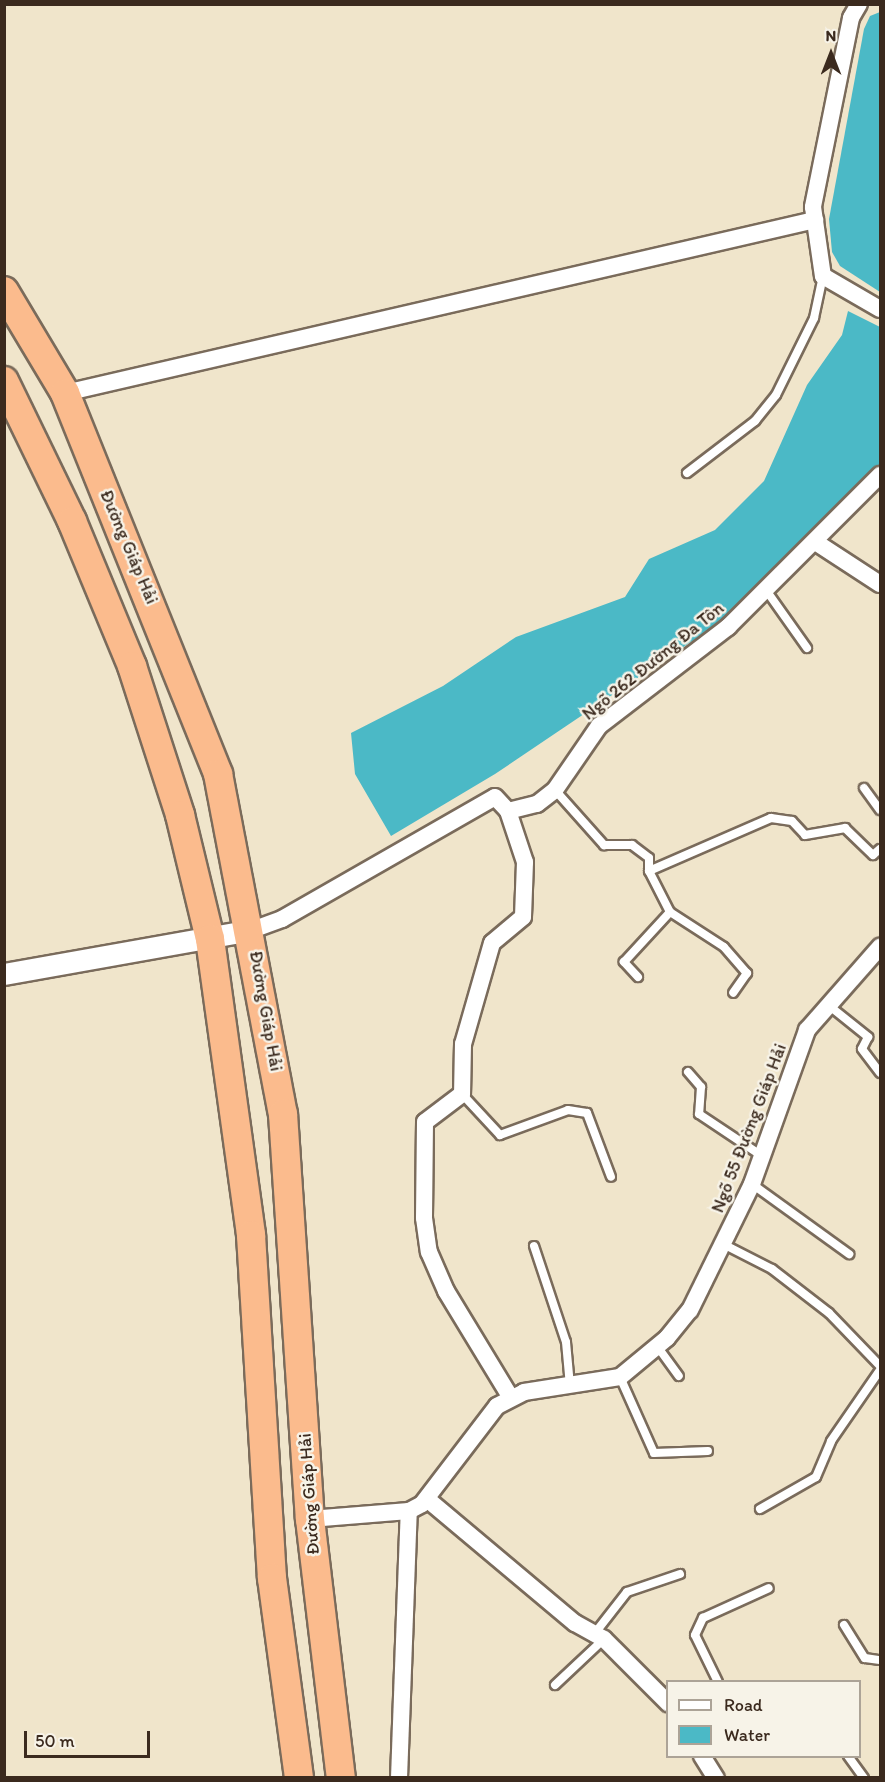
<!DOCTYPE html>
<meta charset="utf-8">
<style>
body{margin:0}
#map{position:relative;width:885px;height:1782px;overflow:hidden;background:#f0e5cb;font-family:Itim,sans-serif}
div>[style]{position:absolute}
.water>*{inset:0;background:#4bb9c6}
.roads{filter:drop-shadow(2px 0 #7a6b5b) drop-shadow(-2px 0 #7a6b5b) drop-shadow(0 2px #7a6b5b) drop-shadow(0 -2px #7a6b5b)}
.service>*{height:8px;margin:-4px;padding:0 4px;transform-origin:4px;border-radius:4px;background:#fff}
.minor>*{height:16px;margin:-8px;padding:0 8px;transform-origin:8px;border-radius:8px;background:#fff}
.tertiary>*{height:21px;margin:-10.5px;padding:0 10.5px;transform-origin:10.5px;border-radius:10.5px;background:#fff}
.trunk>*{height:28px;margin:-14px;padding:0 14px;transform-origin:14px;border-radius:14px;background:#fbbb8d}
span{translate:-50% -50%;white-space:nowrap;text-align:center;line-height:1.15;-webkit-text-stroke:5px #f7f3e8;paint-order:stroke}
.street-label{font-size:18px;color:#3b2a1e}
.frame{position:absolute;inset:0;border:6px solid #3b2a1e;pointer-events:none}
.legend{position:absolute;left:666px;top:1680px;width:195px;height:78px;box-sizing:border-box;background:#f7f3e8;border:2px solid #aca397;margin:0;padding:8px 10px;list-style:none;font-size:18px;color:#3b2a1e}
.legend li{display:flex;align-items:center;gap:12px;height:30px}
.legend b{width:30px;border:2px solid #aca397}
.north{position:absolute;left:801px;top:24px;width:60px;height:60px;-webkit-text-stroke:4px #f7f3e8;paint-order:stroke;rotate:0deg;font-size:16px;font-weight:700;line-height:24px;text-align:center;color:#3b2a1e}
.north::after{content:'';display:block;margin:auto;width:21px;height:27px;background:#3b2a1e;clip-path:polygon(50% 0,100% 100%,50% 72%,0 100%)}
.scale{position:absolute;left:24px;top:1731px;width:126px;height:27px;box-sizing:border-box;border:3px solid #3b2a1e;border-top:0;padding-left:8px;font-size:18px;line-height:21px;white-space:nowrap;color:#3b2a1e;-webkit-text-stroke:4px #f7f3e8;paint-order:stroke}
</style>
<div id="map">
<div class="water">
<div style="clip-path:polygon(880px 12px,880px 292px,840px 266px,832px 252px,829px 219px,864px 29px,870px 16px)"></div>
<div style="clip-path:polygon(848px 311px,880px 327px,880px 466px,722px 621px,495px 774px,391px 836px,355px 774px,351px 733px,443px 686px,516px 637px,625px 597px,649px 559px,715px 530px,764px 481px,807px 385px,842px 335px)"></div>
</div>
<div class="roads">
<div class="service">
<div style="left:687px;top:473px;width:86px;rotate:-37.4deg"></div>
<div style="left:755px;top:421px;width:33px;rotate:-51deg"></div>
<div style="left:776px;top:395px;width:86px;rotate:-63.7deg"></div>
<div style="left:814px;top:318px;width:43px;rotate:-77.9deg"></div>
<div style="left:766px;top:590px;width:71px;rotate:54.7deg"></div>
<div style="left:864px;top:788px;width:27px;rotate:54deg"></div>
<div style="left:555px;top:790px;width:74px;rotate:48.3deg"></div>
<div style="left:604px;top:845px;width:28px"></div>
<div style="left:632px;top:845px;width:21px;rotate:37deg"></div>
<div style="left:649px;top:858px;width:13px;rotate:90deg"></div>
<div style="left:649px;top:871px;width:46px;rotate:62.9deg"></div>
<div style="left:670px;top:912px;width:64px;rotate:32.9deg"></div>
<div style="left:724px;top:947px;width:35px;rotate:49deg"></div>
<div style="left:747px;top:973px;width:24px;rotate:125deg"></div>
<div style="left:649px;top:871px;width:133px;rotate:-23.5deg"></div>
<div style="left:771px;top:818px;width:21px;rotate:8deg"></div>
<div style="left:792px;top:821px;width:19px;rotate:47deg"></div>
<div style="left:805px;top:835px;width:41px;rotate:-9.9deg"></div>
<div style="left:845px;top:828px;width:39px;rotate:44deg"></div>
<div style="left:873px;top:855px;width:9px;rotate:-41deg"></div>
<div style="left:638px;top:977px;width:21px;rotate:-133deg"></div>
<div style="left:624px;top:962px;width:68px;rotate:-47.4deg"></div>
<div style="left:827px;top:1004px;width:53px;rotate:38.8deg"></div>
<div style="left:868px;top:1037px;width:13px;rotate:117deg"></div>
<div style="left:862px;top:1049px;width:30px;rotate:53deg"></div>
<div style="left:688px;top:1072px;width:20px;rotate:49deg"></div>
<div style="left:701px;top:1087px;width:27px;rotate:94deg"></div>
<div style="left:699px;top:1114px;width:76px;rotate:33.7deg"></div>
<div style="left:462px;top:1094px;width:56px;rotate:47.2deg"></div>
<div style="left:500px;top:1135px;width:72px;rotate:-20.2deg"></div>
<div style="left:568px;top:1110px;width:19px;rotate:9deg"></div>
<div style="left:587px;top:1113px;width:68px;rotate:69.4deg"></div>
<div style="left:752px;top:1184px;width:120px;rotate:35.8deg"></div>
<div style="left:723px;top:1244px;width:55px;rotate:27deg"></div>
<div style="left:772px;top:1269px;width:72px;rotate:37.7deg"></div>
<div style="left:829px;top:1313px;width:74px;rotate:46.1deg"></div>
<div style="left:534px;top:1246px;width:101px;rotate:71.6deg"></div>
<div style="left:566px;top:1342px;width:44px;rotate:84.8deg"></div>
<div style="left:657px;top:1346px;width:37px;rotate:54deg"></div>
<div style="left:620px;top:1377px;width:83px;rotate:65.9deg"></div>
<div style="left:654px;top:1453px;width:54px;rotate:-2.1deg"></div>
<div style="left:760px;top:1509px;width:64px;rotate:-29.7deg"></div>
<div style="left:816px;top:1477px;width:39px;rotate:-67deg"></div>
<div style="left:831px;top:1441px;width:86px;rotate:-55.4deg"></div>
<div style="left:844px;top:1625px;width:39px;rotate:58deg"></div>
<div style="left:865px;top:1658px;width:15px;rotate:8deg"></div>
<div style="left:595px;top:1633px;width:52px;rotate:-52deg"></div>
<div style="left:627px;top:1592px;width:56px;rotate:-18.8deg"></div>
<div style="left:718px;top:1682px;width:52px;rotate:-116.1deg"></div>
<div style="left:695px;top:1635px;width:19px;rotate:-65deg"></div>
<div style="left:703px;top:1618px;width:72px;rotate:-24.4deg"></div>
<div style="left:555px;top:1685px;width:67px;rotate:-43.2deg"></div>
<div style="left:848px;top:1756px;width:27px;rotate:54deg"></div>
</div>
<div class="minor">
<div style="left:859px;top:4px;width:16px;rotate:120deg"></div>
<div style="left:851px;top:18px;width:193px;rotate:101.4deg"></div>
<div style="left:813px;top:207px;width:70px;rotate:81.8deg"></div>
<div style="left:823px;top:276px;width:66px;rotate:30.1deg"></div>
<div style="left:65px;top:393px;width:770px;rotate:-12.99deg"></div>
<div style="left:817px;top:543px;width:75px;rotate:33.1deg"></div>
<div style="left:508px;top:811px;width:54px;rotate:71.6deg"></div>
<div style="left:525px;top:862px;width:55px;rotate:92.1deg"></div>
<div style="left:523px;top:917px;width:40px;rotate:140deg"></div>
<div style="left:492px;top:943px;width:105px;rotate:106deg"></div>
<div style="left:463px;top:1044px;width:50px;rotate:91.1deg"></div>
<div style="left:462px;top:1094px;width:46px;rotate:142.9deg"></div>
<div style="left:425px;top:1122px;width:96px;rotate:90.6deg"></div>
<div style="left:424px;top:1218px;width:34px;rotate:82deg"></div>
<div style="left:429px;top:1252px;width:43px;rotate:66.4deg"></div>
<div style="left:446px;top:1291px;width:125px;rotate:58.7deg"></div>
<div style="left:252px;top:930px;width:32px;rotate:-20deg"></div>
<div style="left:282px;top:919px;width:245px;rotate:-29.8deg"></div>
<div style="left:495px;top:797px;width:19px;rotate:47deg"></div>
<div style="left:508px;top:811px;width:30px;rotate:-14deg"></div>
<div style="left:537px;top:804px;width:23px;rotate:-38deg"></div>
<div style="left:555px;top:790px;width:78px;rotate:-55.5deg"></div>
<div style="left:599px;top:726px;width:163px;rotate:-37.5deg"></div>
<div style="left:728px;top:627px;width:215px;rotate:-45deg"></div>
<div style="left:427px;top:1499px;width:193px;rotate:40deg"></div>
<div style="left:575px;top:1623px;width:33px;rotate:29deg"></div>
<div style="left:604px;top:1639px;width:91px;rotate:45deg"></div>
<div style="left:310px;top:1519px;width:99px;rotate:-4.6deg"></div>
<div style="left:409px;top:1511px;width:15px;rotate:-28deg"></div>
<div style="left:422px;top:1504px;width:123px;rotate:-52.6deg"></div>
<div style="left:497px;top:1406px;width:30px;rotate:-27deg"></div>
<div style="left:524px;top:1392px;width:97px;rotate:-8.9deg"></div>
<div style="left:620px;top:1377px;width:61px;rotate:-39.7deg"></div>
<div style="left:667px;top:1338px;width:36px;rotate:-51deg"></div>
<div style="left:690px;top:1310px;width:140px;rotate:-63.8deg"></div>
<div style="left:752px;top:1184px;width:164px;rotate:-70.3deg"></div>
<div style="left:807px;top:1030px;width:111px;rotate:-48.7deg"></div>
<div style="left:702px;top:1756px;width:26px;rotate:58deg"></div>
<div style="left:399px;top:1778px;width:267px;rotate:-87.9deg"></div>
</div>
<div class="tertiary">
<div style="left:4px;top:974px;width:252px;rotate:-10.1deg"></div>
</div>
<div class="trunk">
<div style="left:4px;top:291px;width:119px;rotate:59.1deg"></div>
<div style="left:65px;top:393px;width:411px;rotate:68.1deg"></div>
<div style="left:218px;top:774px;width:346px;rotate:79.2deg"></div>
<div style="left:283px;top:1114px;width:406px;rotate:86.2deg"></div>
<div style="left:310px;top:1519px;width:261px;rotate:83.2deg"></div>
<div style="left:4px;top:381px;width:156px;rotate:64.1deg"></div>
<div style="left:72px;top:521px;width:157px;rotate:67.5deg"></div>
<div style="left:132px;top:666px;width:157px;rotate:72.1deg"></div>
<div style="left:180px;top:815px;width:128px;rotate:76.4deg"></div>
<div style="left:210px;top:939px;width:299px;rotate:82.1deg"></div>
<div style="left:251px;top:1235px;width:344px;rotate:86.5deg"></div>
<div style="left:272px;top:1578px;width:202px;rotate:82.3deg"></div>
</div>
</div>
<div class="street-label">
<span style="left:129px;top:547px;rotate:67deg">Đường Giáp Hải</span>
<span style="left:653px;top:661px;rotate:-39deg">Ngõ 262 Đường Đa Tôn</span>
<span style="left:266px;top:1011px;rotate:80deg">Đường Giáp Hải</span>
<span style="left:749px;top:1128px;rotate:-69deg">Ngõ 55 Đường Giáp Hải</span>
<span style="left:309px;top:1494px;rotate:-94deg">Đường Giáp Hải</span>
</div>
<div class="frame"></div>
<ul class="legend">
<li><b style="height:8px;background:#fff"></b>Road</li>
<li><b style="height:16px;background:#4bb9c6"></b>Water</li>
</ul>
<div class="north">N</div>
<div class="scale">50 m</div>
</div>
